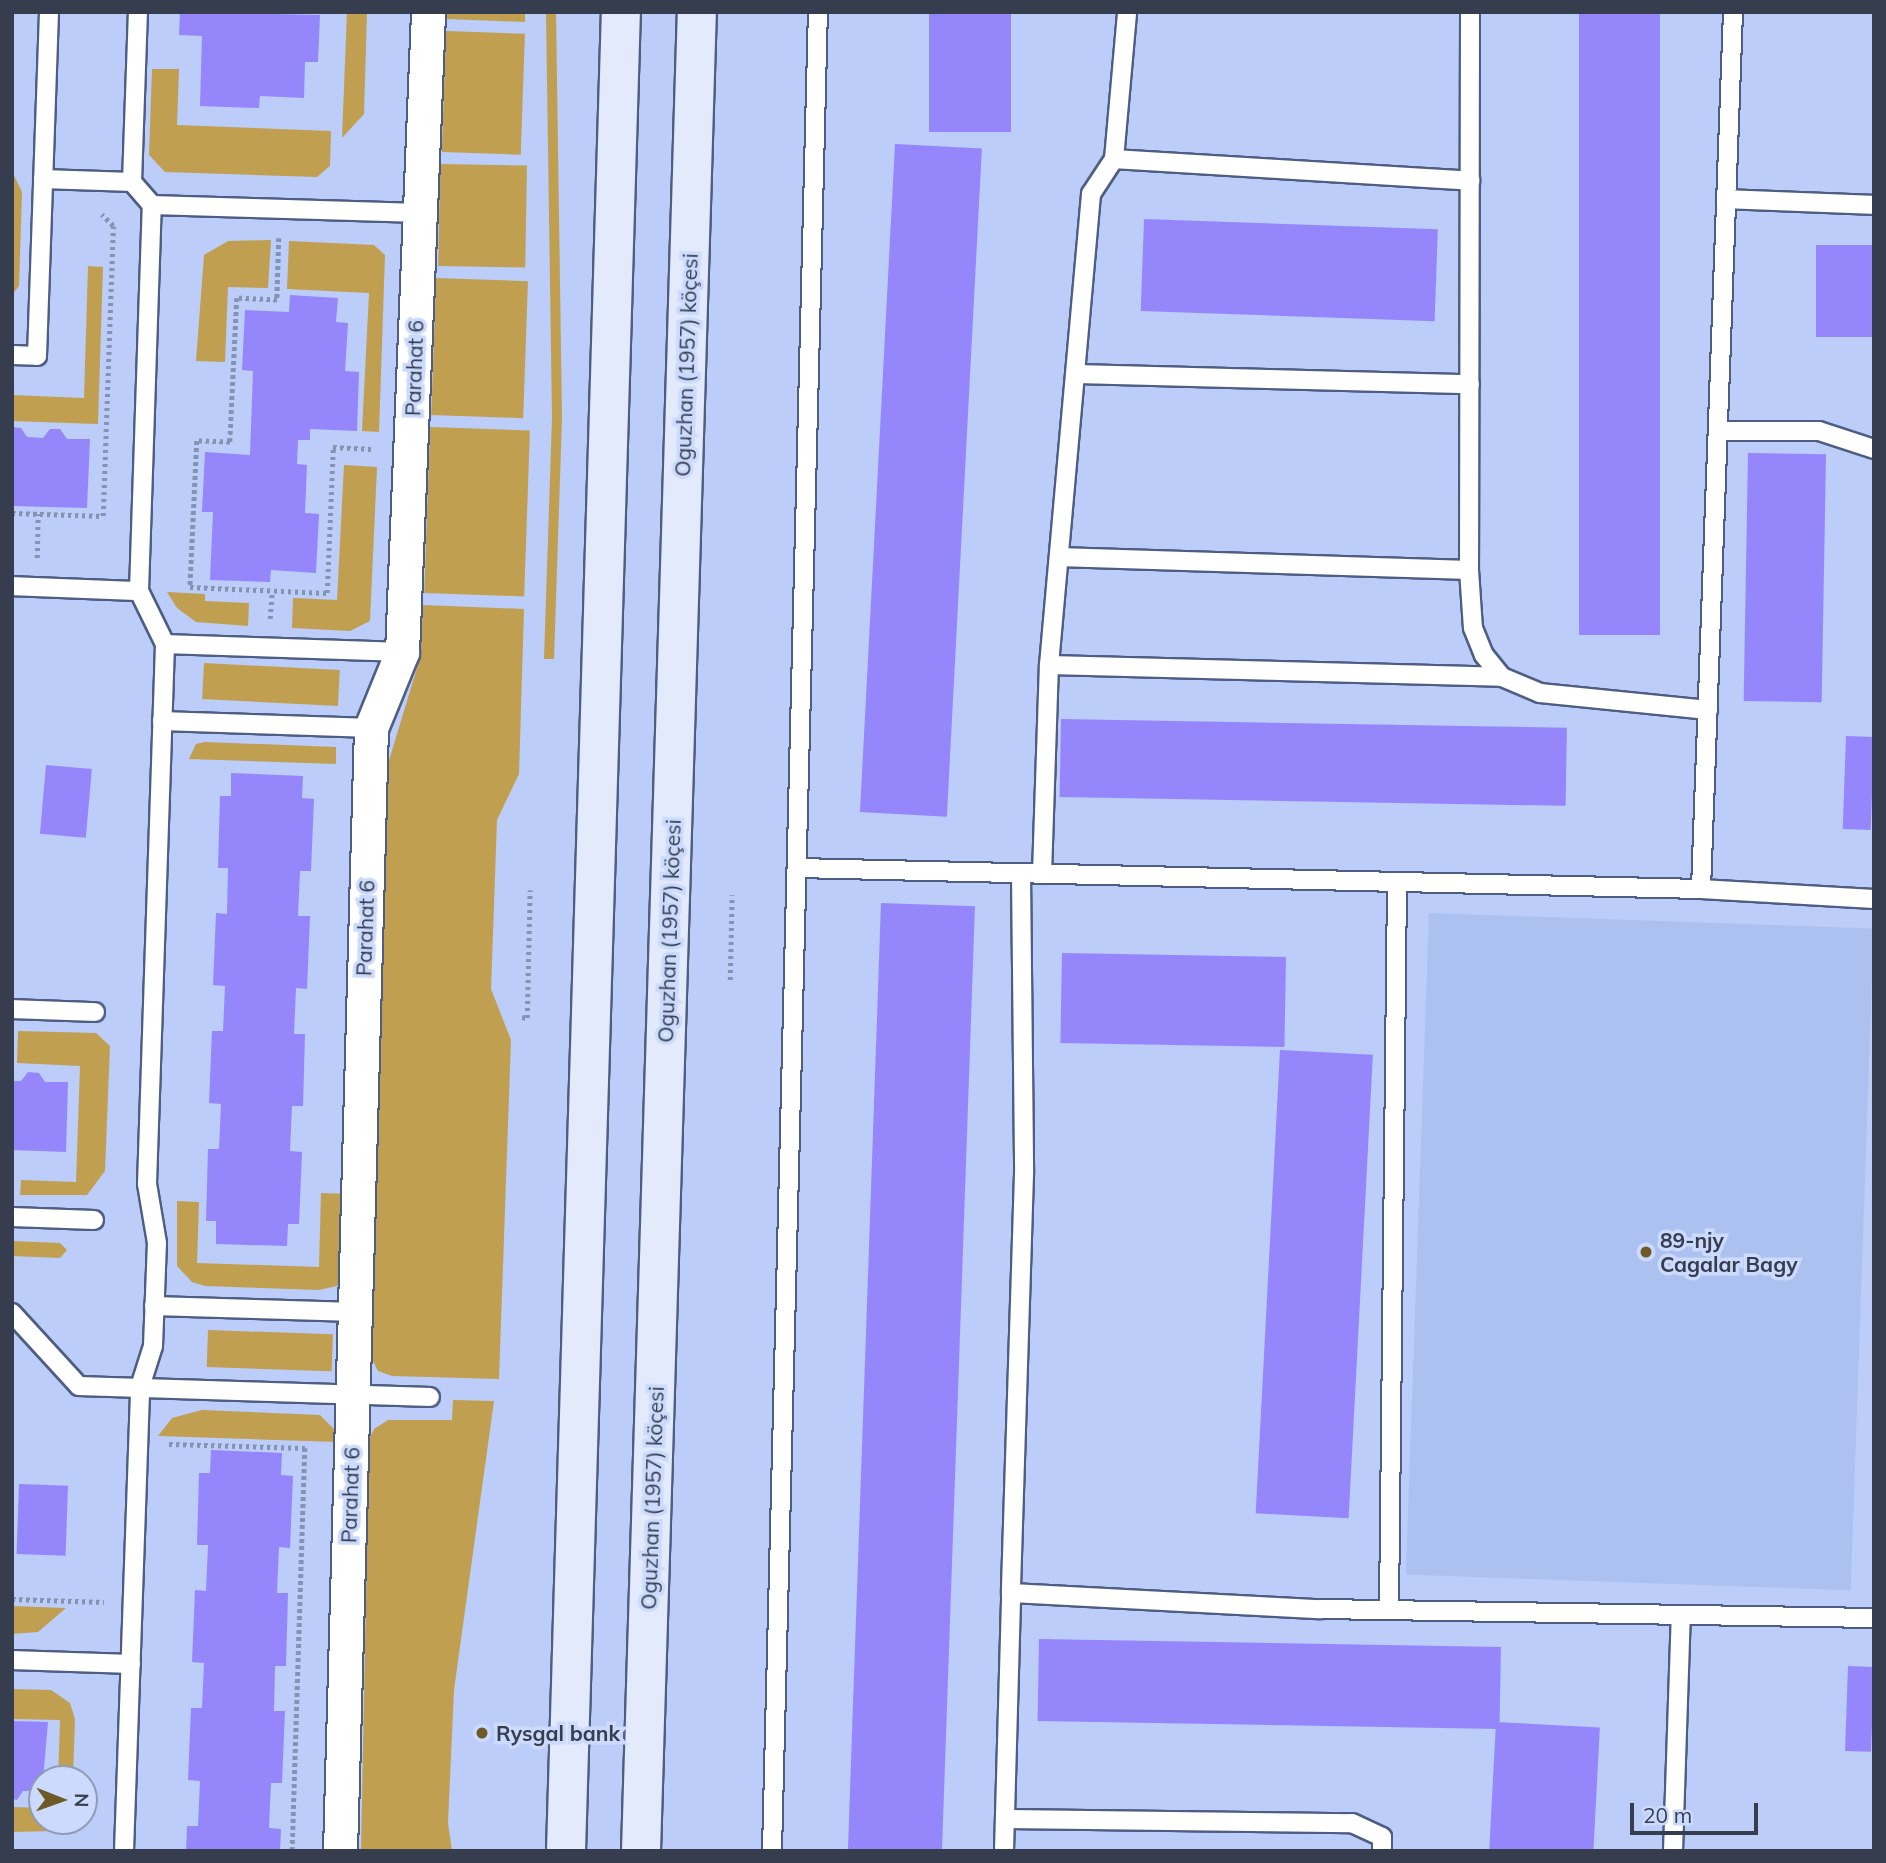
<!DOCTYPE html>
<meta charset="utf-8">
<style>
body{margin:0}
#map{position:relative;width:1886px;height:1863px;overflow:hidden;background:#bbcdf8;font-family:Mulish,sans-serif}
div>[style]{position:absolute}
.built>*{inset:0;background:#acc1f0;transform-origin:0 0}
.green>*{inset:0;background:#c09f50;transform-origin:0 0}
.building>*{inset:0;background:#9686fc;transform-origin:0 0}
.path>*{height:4.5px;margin-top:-2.25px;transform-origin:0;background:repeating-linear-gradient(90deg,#8593b3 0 3.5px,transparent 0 7px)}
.roads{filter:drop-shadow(2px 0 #4e5d83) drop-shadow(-2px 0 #4e5d83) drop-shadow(0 2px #4e5d83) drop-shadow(0 -2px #4e5d83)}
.service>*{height:18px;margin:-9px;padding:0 9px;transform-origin:9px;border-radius:9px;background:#fff}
.minor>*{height:33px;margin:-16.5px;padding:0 16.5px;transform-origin:16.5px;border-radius:16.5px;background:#fff}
.secondary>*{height:38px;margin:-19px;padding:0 19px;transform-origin:19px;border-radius:19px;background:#e3eafc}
.dots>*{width:19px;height:19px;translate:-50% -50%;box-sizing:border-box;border:4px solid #cbdafd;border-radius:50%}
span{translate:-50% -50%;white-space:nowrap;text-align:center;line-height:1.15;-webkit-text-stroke:7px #cbdafd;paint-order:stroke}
.street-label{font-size:21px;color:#353d4e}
.poi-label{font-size:21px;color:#353d4e;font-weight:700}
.left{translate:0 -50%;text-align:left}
.frame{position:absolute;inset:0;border:14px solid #353d4e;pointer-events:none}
.north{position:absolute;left:28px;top:1765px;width:70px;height:70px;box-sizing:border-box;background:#cbdafd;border:2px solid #8f9bb7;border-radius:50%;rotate:91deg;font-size:19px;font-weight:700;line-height:28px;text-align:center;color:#353d4e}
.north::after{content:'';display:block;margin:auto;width:24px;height:32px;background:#6e5a29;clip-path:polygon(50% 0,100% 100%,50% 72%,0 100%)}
.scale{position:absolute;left:1630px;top:1803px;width:128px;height:32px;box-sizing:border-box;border:4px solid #353d4e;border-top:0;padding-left:9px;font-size:21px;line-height:24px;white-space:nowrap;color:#353d4e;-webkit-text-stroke:5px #cbdafd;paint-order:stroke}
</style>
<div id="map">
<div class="built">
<div style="left:1429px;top:913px;width:445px;height:662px;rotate:2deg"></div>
</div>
<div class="green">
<div style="clip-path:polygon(347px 12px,367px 12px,364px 114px,342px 138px)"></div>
<div style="clip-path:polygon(447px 12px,525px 12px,525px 22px,447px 19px)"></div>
<div style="clip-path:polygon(546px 12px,556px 12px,562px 418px,554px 659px,544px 659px,552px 418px)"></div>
<div style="left:446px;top:31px;width:79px;height:121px;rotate:2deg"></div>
<div style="clip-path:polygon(152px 69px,179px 69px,177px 125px,331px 131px,330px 166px,317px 177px,165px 172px,149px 155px)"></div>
<div style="left:440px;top:164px;width:87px;height:102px;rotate:1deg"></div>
<div style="clip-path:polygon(12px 171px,22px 192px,19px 286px,12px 295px)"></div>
<div style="clip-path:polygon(271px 240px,268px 288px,228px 287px,225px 362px,196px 361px,204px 255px,228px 241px)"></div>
<div style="clip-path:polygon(289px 241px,374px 245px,385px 255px,379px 432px,362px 431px,369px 293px,287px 289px)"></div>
<div style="clip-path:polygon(88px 266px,103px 267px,98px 424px,12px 421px,12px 395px,84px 398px)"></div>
<div style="left:436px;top:278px;width:92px;height:137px;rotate:2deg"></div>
<div style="left:430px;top:427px;width:100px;height:166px;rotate:2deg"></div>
<div style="clip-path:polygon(344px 465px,377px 467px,370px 621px,350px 631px,292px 628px,293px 598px,337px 600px)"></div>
<div style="clip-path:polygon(167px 592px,205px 594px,205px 601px,249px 603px,248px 626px,196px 622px,177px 608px)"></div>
<div style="clip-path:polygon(423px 605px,524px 609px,519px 774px,497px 820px,491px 989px,511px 1040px,499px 1379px,392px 1376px,378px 1371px,368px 1351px,387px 767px,420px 658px)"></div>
<div style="left:204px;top:663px;width:136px;height:36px;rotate:3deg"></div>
<div style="clip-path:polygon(205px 742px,336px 747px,336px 764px,189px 759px,196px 744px)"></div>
<div style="clip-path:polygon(18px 1031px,96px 1033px,110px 1046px,105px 1171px,87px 1195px,20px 1195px,21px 1180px,76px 1182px,80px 1066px,17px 1063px)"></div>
<div style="clip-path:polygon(321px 1193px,347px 1194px,342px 1279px,337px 1286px,319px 1290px,205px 1286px,192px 1282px,177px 1266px,177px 1201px,199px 1202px,197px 1263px,319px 1267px)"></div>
<div style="clip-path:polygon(12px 1241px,60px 1243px,67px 1250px,60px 1258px,12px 1256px)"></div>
<div style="left:208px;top:1330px;width:125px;height:37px;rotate:2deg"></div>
<div style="clip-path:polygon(453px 1400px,494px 1401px,454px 1690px,448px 1823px,452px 1851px,361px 1851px,369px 1440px,374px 1429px,388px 1420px,452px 1420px)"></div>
<div style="clip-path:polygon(202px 1410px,320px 1415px,334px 1429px,336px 1442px,158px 1436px,172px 1418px)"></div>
<div style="clip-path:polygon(12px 1606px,66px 1608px,38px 1632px,12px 1634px)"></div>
<div style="clip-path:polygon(12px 1689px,51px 1690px,70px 1703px,75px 1719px,73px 1779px,58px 1779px,60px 1720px,12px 1719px)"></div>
<div style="clip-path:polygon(12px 1807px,42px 1808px,42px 1821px,66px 1821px,54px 1831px,12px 1832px)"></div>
</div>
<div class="building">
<div style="clip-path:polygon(180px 12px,320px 15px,318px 62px,305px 62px,304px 98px,260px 96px,259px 108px,200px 106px,202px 36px,179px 35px)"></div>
<div style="left:929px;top:12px;width:82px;height:120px"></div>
<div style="left:1579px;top:12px;width:81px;height:623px"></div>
<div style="left:895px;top:144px;width:87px;height:669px;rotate:3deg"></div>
<div style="left:1144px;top:219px;width:294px;height:92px;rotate:2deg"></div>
<div style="left:1816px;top:245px;width:58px;height:92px"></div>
<div style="clip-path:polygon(290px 295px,338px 298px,336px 322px,348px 323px,345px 371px,359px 372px,357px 431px,310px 429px,310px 440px,298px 440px,297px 464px,307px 465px,305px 513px,319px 514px,316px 573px,271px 570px,270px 582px,210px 580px,213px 512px,202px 512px,205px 452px,250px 455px,253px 371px,242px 370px,245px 310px,289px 312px)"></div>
<div style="clip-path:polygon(12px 427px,21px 428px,27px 437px,43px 438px,50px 429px,60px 429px,67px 439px,90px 439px,87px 508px,12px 506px)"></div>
<div style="left:1748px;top:453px;width:78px;height:248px;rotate:1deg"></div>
<div style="left:1061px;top:719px;width:506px;height:78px;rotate:1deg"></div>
<div style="left:1846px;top:736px;width:28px;height:93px;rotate:2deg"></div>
<div style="left:46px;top:765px;width:46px;height:69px;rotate:5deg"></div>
<div style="clip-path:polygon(231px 773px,303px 776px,302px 798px,314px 799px,311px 871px,300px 871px,298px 916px,310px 916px,307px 989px,296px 988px,294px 1034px,305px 1034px,303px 1106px,292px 1106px,290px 1151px,302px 1152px,299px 1224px,288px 1224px,287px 1246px,216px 1244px,216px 1221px,206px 1221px,208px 1149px,219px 1149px,221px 1104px,209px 1103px,212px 1031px,223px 1031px,225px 986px,213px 985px,216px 913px,227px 914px,228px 868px,218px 868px,220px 796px,231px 796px)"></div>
<div style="left:881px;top:903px;width:94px;height:949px;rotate:2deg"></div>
<div style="left:1062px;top:953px;width:224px;height:90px;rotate:1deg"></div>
<div style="left:1280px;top:1050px;width:93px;height:464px;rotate:3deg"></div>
<div style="clip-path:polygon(28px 1072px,39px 1073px,45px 1082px,68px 1082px,66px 1152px,12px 1150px,12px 1081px,21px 1081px)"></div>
<div style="clip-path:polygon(211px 1450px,282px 1453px,281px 1475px,293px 1476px,290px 1548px,279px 1547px,277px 1593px,288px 1593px,286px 1666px,275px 1666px,274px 1711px,285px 1711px,282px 1783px,271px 1783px,269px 1828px,281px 1829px,280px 1851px,186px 1851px,187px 1826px,198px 1826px,200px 1781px,188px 1780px,191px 1708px,202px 1708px,204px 1663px,192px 1662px,195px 1590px,206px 1591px,208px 1545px,197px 1545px,199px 1473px,210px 1473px)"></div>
<div style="left:19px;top:1484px;width:49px;height:70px;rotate:2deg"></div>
<div style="left:1039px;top:1639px;width:462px;height:82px;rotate:1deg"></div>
<div style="left:1848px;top:1666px;width:26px;height:85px;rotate:2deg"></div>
<div style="clip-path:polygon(12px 1721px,48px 1722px,42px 1791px,23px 1791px,17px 1800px,12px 1799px)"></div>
<div style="left:1496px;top:1722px;width:104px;height:129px;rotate:3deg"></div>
</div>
<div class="path">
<div style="left:279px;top:238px;width:62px;rotate:91.8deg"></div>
<div style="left:277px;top:300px;width:40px;rotate:-177.1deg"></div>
<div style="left:237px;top:298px;width:144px;rotate:92.8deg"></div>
<div style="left:230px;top:442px;width:33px;rotate:-178deg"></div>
<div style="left:197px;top:441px;width:146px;rotate:92.7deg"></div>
<div style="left:190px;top:587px;width:137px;rotate:2.5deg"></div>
<div style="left:327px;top:593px;width:146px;rotate:-87.6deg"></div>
<div style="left:333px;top:447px;width:38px;rotate:3deg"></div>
<div style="left:12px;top:513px;width:91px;rotate:1.9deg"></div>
<div style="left:103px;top:516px;width:290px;rotate:-88deg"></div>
<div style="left:113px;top:226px;width:16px;rotate:-135deg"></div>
<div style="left:37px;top:558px;width:44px;rotate:-88.7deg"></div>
<div style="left:270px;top:619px;width:28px;rotate:-86deg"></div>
<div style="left:730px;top:980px;width:85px;rotate:-88.7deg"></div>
<div style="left:522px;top:1017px;width:5px;rotate:11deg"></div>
<div style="left:527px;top:1018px;width:128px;rotate:-88.7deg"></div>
<div style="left:169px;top:1444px;width:136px;rotate:1.7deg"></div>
<div style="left:305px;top:1448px;width:403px;rotate:91.8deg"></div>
<div style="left:12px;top:1599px;width:92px;rotate:1.9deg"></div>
</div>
<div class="roads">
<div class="service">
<div style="left:1470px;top:12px;width:558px;rotate:90.1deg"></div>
<div style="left:1469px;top:570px;width:58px;rotate:86.1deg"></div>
<div style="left:1473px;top:628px;width:29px;rotate:68deg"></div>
<div style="left:1484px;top:655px;width:28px;rotate:51deg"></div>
<div style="left:1502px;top:677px;width:41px;rotate:22.8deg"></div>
<div style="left:1540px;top:693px;width:169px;rotate:5.8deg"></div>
<div style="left:1114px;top:159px;width:357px;rotate:3.5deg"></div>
<div style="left:43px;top:179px;width:89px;rotate:1.9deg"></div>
<div style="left:1726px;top:199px;width:148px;rotate:2.3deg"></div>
<div style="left:152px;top:205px;width:268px;rotate:1.7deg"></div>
<div style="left:12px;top:355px;width:25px;rotate:2deg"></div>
<div style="left:37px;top:356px;width:344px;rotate:-88deg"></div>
<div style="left:1076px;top:374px;width:394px;rotate:1.5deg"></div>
<div style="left:1718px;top:431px;width:101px"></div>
<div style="left:1819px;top:431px;width:58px;rotate:18.1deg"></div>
<div style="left:1059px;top:557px;width:410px;rotate:1.8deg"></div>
<div style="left:12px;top:586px;width:127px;rotate:2.3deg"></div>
<div style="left:165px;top:644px;width:237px;rotate:1.9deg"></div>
<div style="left:1049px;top:665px;width:453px;rotate:1.5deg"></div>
<div style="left:162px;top:721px;width:209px;rotate:1.9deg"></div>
<div style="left:797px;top:868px;width:904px;rotate:1.33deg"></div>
<div style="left:1701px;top:889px;width:173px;rotate:3.3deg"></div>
<div style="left:1021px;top:873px;width:301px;rotate:89.4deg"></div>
<div style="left:1024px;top:1174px;width:419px;rotate:91.8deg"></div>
<div style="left:1011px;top:1593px;width:309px;rotate:3deg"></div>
<div style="left:1320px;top:1609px;width:554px;rotate:0.93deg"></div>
<div style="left:1042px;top:874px;width:209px;rotate:-88.1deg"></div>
<div style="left:1049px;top:665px;width:473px;rotate:-84.9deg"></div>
<div style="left:1091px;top:194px;width:42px;rotate:-56.7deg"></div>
<div style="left:1114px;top:159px;width:148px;rotate:-84.9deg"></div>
<div style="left:1701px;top:889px;width:878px;rotate:-87.91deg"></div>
<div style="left:12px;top:1009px;width:83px;rotate:2.1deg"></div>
<div style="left:12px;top:1217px;width:82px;rotate:2.1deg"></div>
<div style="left:154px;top:1306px;width:201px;rotate:1.7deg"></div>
<div style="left:12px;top:1313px;width:99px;rotate:47.5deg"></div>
<div style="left:79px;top:1386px;width:351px;rotate:1.8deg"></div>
<div style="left:1389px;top:1610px;width:728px;rotate:-89.37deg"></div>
<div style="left:12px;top:1660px;width:119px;rotate:1.9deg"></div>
<div style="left:1007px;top:1819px;width:345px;rotate:0.7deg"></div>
<div style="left:1352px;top:1823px;width:33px;rotate:25deg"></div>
<div style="left:1382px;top:1837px;width:14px;rotate:90deg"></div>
<div style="left:124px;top:1851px;width:464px;rotate:-88deg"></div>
<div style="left:140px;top:1387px;width:43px;rotate:-72.4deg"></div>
<div style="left:153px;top:1346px;width:103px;rotate:-87.8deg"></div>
<div style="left:157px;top:1243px;width:60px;rotate:-99.6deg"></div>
<div style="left:147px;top:1184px;width:540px;rotate:-88.09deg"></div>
<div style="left:165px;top:644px;width:59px;rotate:-116.1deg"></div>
<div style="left:139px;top:591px;width:386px;rotate:-88.1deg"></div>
<div style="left:152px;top:205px;width:30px;rotate:-131deg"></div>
<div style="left:132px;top:182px;width:170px;rotate:-88deg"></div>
<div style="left:772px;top:1851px;width:1840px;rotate:-88.57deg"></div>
<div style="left:1004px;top:1851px;width:258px;rotate:-88.4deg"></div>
<div style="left:1673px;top:1851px;width:236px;rotate:-88.1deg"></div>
</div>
<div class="minor">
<div style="left:340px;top:1851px;width:1123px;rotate:-88.42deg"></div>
<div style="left:371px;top:728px;width:82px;rotate:-67.8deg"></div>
<div style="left:402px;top:652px;width:641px;rotate:-87.67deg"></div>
</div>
<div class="secondary">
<div style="left:566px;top:1851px;width:1840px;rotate:-88.29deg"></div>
<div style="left:641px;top:1851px;width:1840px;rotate:-88.26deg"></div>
</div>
</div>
<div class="dots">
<div style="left:1646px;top:1252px;background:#6e5a29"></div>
<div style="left:482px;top:1733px;background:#6e5a29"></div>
</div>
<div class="street-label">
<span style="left:686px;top:365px;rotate:-88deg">Oguzhan (1957) köçesi</span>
<span style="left:414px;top:368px;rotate:-88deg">Parahat 6</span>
<span style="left:365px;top:928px;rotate:-88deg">Parahat 6</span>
<span style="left:669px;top:931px;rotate:-88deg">Oguzhan (1957) köçesi</span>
<span style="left:350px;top:1495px;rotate:-88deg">Parahat 6</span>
<span style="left:652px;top:1498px;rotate:-88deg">Oguzhan (1957) köçesi</span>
</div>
<div class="poi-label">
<span class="left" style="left:1660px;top:1252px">89-njy<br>Cagalar Bagy</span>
<span class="left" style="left:496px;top:1733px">Rysgal bank</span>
</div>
<div class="frame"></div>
<div class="north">N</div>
<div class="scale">20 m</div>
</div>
